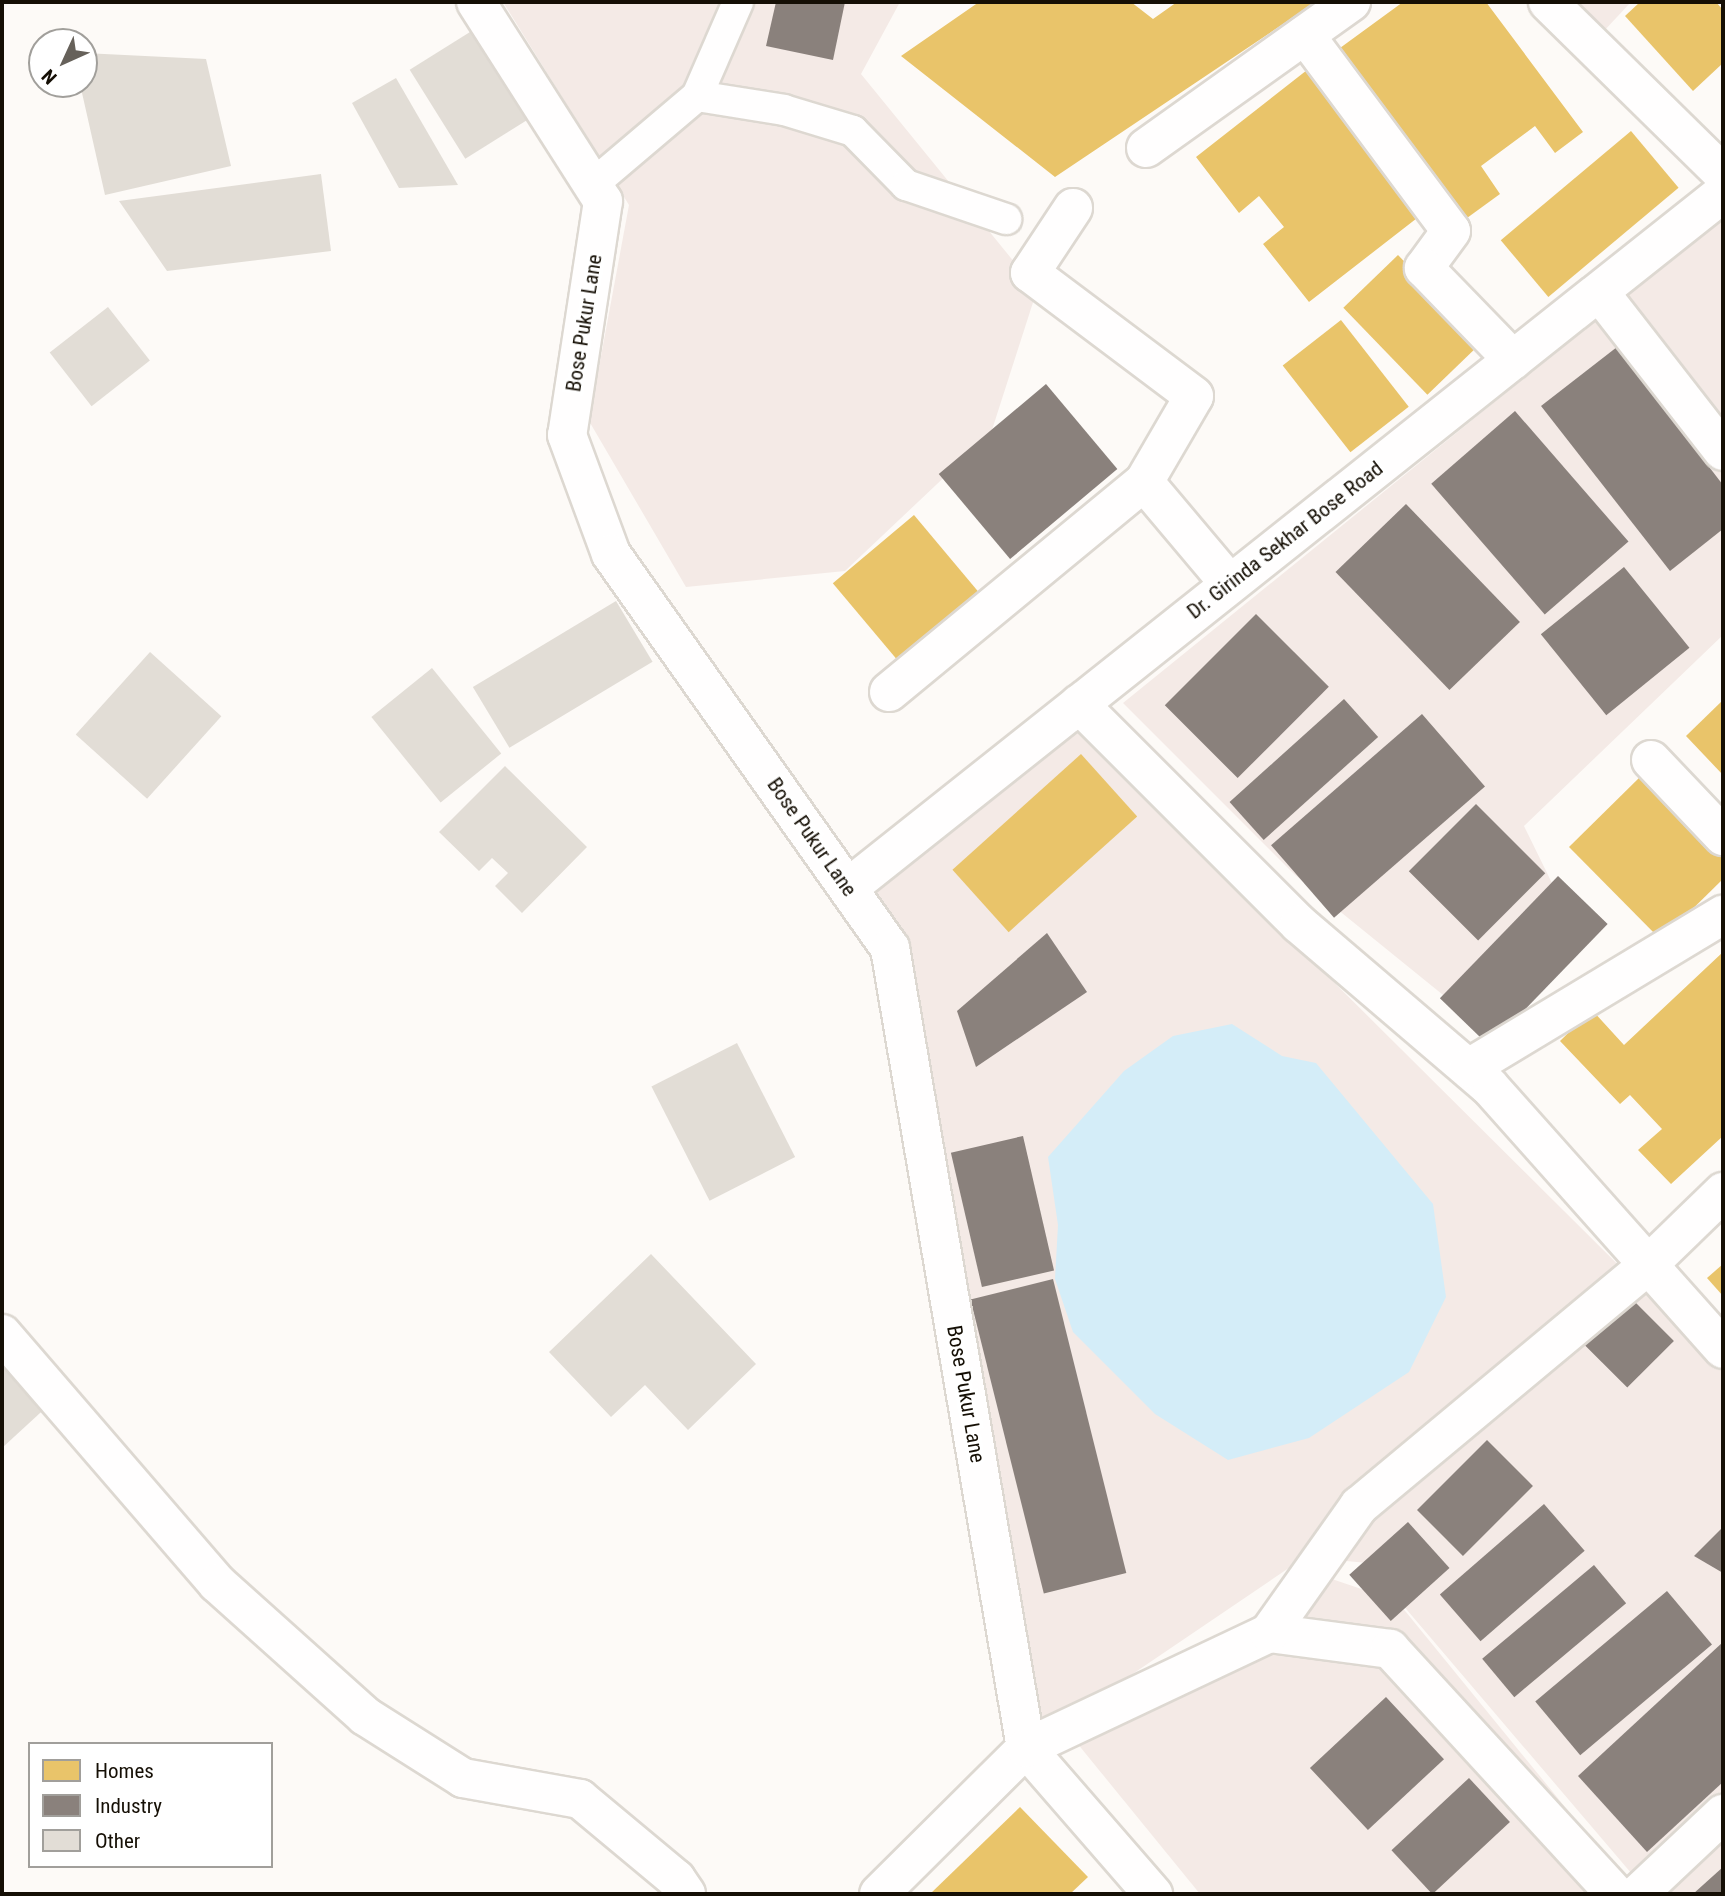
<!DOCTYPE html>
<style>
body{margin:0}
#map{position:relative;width:1725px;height:1896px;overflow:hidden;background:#fdfaf7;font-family:"Roboto Condensed",sans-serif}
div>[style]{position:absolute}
.industrial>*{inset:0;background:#f4eae6}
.water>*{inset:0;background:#d4edf8}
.homes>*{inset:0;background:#e9c46a;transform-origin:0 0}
.industry>*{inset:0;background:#8a817c;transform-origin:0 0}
.building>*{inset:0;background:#e2ddd6;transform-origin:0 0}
.roads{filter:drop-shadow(2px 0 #ddd8d1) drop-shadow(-2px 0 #ddd8d1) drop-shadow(0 2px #ddd8d1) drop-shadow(0 -2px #ddd8d1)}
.service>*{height:30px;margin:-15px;padding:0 15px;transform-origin:15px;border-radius:15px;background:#fffefe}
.minor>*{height:38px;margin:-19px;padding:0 19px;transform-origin:19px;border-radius:19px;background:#fffefe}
span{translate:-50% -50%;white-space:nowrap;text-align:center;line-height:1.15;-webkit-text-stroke:7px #fff;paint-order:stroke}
.street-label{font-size:21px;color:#150f05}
.frame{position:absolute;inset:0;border:4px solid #150f05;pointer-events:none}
.legend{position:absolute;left:28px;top:1742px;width:245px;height:126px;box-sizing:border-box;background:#fff;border:2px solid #a19f9b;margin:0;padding:9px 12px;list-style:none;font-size:21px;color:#150f05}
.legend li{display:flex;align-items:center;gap:14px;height:35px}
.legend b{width:35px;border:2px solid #a19f9b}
.north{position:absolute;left:28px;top:28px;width:70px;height:70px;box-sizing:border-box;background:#fff;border:2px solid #a19f9b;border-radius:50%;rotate:225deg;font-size:19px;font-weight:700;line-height:28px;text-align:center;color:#150f05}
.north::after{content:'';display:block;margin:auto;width:24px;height:32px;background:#66615a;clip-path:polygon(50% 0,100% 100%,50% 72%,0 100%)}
</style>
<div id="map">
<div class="industrial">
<div style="clip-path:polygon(503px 2px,900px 2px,861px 74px,1037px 290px,991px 433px,845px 571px,686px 587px,589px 421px,629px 205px)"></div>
<div style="clip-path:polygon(1570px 2px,1631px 2px,1603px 32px)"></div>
<div style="clip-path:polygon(1723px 217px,1723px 635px,1524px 826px,1574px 928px,1490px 1033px,1295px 875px,1123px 703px)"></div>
<div style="clip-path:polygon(1075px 725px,1723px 1369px,1723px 1894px,1649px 1894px,1367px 1563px,1305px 1557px,1044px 1734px,908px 942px,860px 897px)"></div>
<div style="clip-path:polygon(1320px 1575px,1397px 1601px,1636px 1894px,1200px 1894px,1068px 1732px)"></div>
</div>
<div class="water">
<div style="clip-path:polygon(1232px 1024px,1282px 1056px,1316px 1063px,1433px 1204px,1446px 1297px,1409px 1372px,1309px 1438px,1228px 1460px,1155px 1414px,1073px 1332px,1055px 1279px,1058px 1225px,1048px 1157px,1124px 1071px,1173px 1036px)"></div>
</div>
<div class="homes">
<div style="clip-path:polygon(979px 2px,1131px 2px,1153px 19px,1177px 2px,1316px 2px,1055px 177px,901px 56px)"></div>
<div style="clip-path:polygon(1403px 2px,1486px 2px,1583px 132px,1555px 153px,1535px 126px,1481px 166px,1500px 194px,1467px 218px,1340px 48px)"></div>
<div style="clip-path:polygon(1640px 2px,1716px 2px,1723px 10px,1723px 63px,1693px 91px,1625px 16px)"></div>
<div style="clip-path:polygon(1316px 63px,1430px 208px,1309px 302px,1263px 244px,1284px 227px,1259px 196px,1239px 213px,1196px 157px)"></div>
<div style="left:1631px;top:131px;width:74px;height:170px;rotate:50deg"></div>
<div style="left:1398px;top:255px;width:121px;height:76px;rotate:46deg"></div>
<div style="left:1341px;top:320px;width:110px;height:74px;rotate:52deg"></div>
<div style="left:914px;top:515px;width:104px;height:106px;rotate:50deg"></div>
<div style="clip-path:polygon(1723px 700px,1723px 775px,1686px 736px)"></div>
<div style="left:1081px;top:754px;width:84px;height:173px;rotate:48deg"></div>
<div style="clip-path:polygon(1642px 775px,1723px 858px,1723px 879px,1661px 940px,1569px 847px)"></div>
<div style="clip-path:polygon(1723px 952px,1723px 1136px,1671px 1184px,1638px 1150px,1662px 1129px,1630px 1095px,1620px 1104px,1560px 1041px,1592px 1010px,1624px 1045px)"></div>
<div style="clip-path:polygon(1723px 1264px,1723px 1296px,1707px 1278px)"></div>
<div style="clip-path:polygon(1020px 1807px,1088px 1877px,1070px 1894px,930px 1894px)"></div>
</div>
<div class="industry">
<div style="clip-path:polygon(776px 2px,845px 2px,833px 60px,766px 46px)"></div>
<div style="clip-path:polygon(1617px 347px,1723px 485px,1723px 529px,1670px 571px,1541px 406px)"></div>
<div style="left:1046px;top:384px;width:111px;height:140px;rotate:50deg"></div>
<div style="left:1515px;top:411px;width:173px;height:111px;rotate:49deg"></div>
<div style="left:1406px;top:504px;width:164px;height:98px;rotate:46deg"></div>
<div style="left:1624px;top:567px;width:104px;height:107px;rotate:51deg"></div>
<div style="left:1256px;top:614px;width:103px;height:129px;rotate:45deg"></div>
<div style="left:1344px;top:699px;width:51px;height:154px;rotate:48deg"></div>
<div style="left:1422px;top:714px;width:96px;height:200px;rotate:49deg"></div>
<div style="left:1476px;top:804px;width:98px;height:95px;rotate:45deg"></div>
<div style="left:1558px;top:876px;width:69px;height:170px;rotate:44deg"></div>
<div style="clip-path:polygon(1047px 933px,1087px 992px,976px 1067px,957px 1011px)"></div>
<div style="left:1023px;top:1136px;width:138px;height:74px;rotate:77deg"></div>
<div style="left:1053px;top:1279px;width:303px;height:85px;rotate:76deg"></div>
<div style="left:1623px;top:1290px;width:72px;height:66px;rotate:45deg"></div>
<div style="left:1487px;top:1440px;width:65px;height:99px;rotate:45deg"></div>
<div style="left:1544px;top:1504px;width:62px;height:138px;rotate:49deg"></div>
<div style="left:1408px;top:1522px;width:62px;height:79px;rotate:48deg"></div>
<div style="clip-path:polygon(1723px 1527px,1723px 1573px,1694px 1556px)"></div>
<div style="left:1594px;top:1565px;width:50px;height:146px;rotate:50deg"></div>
<div style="left:1667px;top:1591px;width:70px;height:172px;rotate:50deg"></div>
<div style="clip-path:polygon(1723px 1642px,1723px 1782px,1647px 1852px,1578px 1776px)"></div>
<div style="left:1386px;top:1697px;width:85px;height:104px;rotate:47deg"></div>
<div style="left:1469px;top:1778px;width:60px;height:106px;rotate:47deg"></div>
<div style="clip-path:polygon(1723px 1867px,1723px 1894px,1693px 1894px)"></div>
</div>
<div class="building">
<div style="left:486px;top:22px;width:105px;height:90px;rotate:58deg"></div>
<div style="clip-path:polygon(84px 53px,206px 59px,231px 166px,105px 195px,80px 84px,84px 84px)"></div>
<div style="clip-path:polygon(396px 78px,458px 185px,399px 188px,352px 103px)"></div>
<div style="clip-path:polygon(321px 174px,331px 251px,167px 271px,119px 201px)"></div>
<div style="left:108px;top:307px;width:68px;height:74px;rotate:52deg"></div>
<div style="left:616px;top:601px;width:71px;height:167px;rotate:59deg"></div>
<div style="left:150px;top:652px;width:96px;height:111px;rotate:42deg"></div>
<div style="left:432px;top:668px;width:110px;height:78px;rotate:51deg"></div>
<div style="clip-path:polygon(505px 766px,587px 847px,522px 913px,495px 886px,508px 873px,492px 858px,479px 871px,439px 832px)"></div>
<div style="left:737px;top:1043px;width:128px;height:96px;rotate:63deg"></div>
<div style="clip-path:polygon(651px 1254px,756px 1364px,688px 1430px,645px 1385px,611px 1417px,549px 1352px)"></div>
<div style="clip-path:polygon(2px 1345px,52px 1402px,2px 1448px)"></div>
</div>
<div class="roads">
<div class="service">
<div style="left:697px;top:96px;width:103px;rotate:-66.4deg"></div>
<div style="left:592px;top:185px;width:138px;rotate:-40.3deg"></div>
<div style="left:697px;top:96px;width:88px;rotate:9.1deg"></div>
<div style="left:784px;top:110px;width:72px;rotate:16.9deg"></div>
<div style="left:853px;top:131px;width:76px;rotate:45.5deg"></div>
<div style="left:906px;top:185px;width:106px;rotate:18.8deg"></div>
</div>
<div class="minor">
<div style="left:476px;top:2px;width:236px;rotate:57.5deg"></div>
<div style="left:603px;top:201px;width:237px;rotate:98.7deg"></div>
<div style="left:567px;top:435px;width:127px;rotate:69.7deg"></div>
<div style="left:611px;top:554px;width:483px;rotate:54.7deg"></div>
<div style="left:890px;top:948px;width:811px;rotate:80.35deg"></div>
<div style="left:1548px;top:2px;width:245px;rotate:44.5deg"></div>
<div style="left:1305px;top:35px;width:244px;rotate:53.3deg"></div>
<div style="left:1451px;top:231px;width:46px;rotate:126.1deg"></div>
<div style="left:1424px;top:268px;width:128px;rotate:45.9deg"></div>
<div style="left:1146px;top:148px;width:252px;rotate:-35.5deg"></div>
<div style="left:1600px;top:293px;width:200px;rotate:52.1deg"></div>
<div style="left:1144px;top:482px;width:133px;rotate:49.9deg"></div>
<div style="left:889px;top:692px;width:330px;rotate:-39.5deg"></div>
<div style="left:1144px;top:482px;width:99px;rotate:-59.8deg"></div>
<div style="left:1194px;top:396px;width:205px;rotate:-143.1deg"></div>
<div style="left:1030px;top:273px;width:78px;rotate:-56.5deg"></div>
<div style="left:1079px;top:704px;width:311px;rotate:45deg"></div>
<div style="left:1299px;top:924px;width:250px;rotate:40.5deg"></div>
<div style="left:1489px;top:1086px;width:352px;rotate:48.3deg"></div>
<div style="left:1651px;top:760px;width:105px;rotate:46.5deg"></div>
<div style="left:848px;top:888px;width:1117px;rotate:-38.46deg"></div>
<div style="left:1469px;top:1068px;width:297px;rotate:-31.1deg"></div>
<div style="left:2px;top:1334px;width:329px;rotate:49.2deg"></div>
<div style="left:217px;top:1583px;width:199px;rotate:41.9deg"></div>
<div style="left:365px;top:1716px;width:116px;rotate:32.3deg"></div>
<div style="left:463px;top:1778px;width:119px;rotate:10.2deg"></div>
<div style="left:580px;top:1799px;width:125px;rotate:39.8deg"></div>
<div style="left:676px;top:1879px;width:18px;rotate:56deg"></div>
<div style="left:1269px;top:1633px;width:122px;rotate:7.5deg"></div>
<div style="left:1390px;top:1649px;width:333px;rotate:47.4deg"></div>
<div style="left:1026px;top:1748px;width:194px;rotate:49deg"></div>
<div style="left:879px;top:1894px;width:207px;rotate:-44.8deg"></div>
<div style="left:1026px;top:1748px;width:269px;rotate:-25.3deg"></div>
<div style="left:1269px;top:1633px;width:156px;rotate:-54.7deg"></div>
<div style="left:1359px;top:1506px;width:376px;rotate:-39.8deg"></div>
<div style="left:1648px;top:1265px;width:105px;rotate:-44.2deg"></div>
<div style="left:1638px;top:1894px;width:117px;rotate:-43.3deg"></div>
</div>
</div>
<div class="street-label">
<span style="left:584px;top:323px;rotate:-81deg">Bose Pukur Lane</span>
<span style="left:1285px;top:540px;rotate:-38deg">Dr. Girinda Sekhar Bose Road</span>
<span style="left:812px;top:837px;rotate:55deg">Bose Pukur Lane</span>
<span style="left:966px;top:1394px;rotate:80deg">Bose Pukur Lane</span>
</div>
<div class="frame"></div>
<ul class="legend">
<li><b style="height:19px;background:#e9c46a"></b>Homes</li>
<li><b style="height:19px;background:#8a817c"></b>Industry</li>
<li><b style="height:19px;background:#e2ddd6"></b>Other</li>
</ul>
<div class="north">N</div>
</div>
